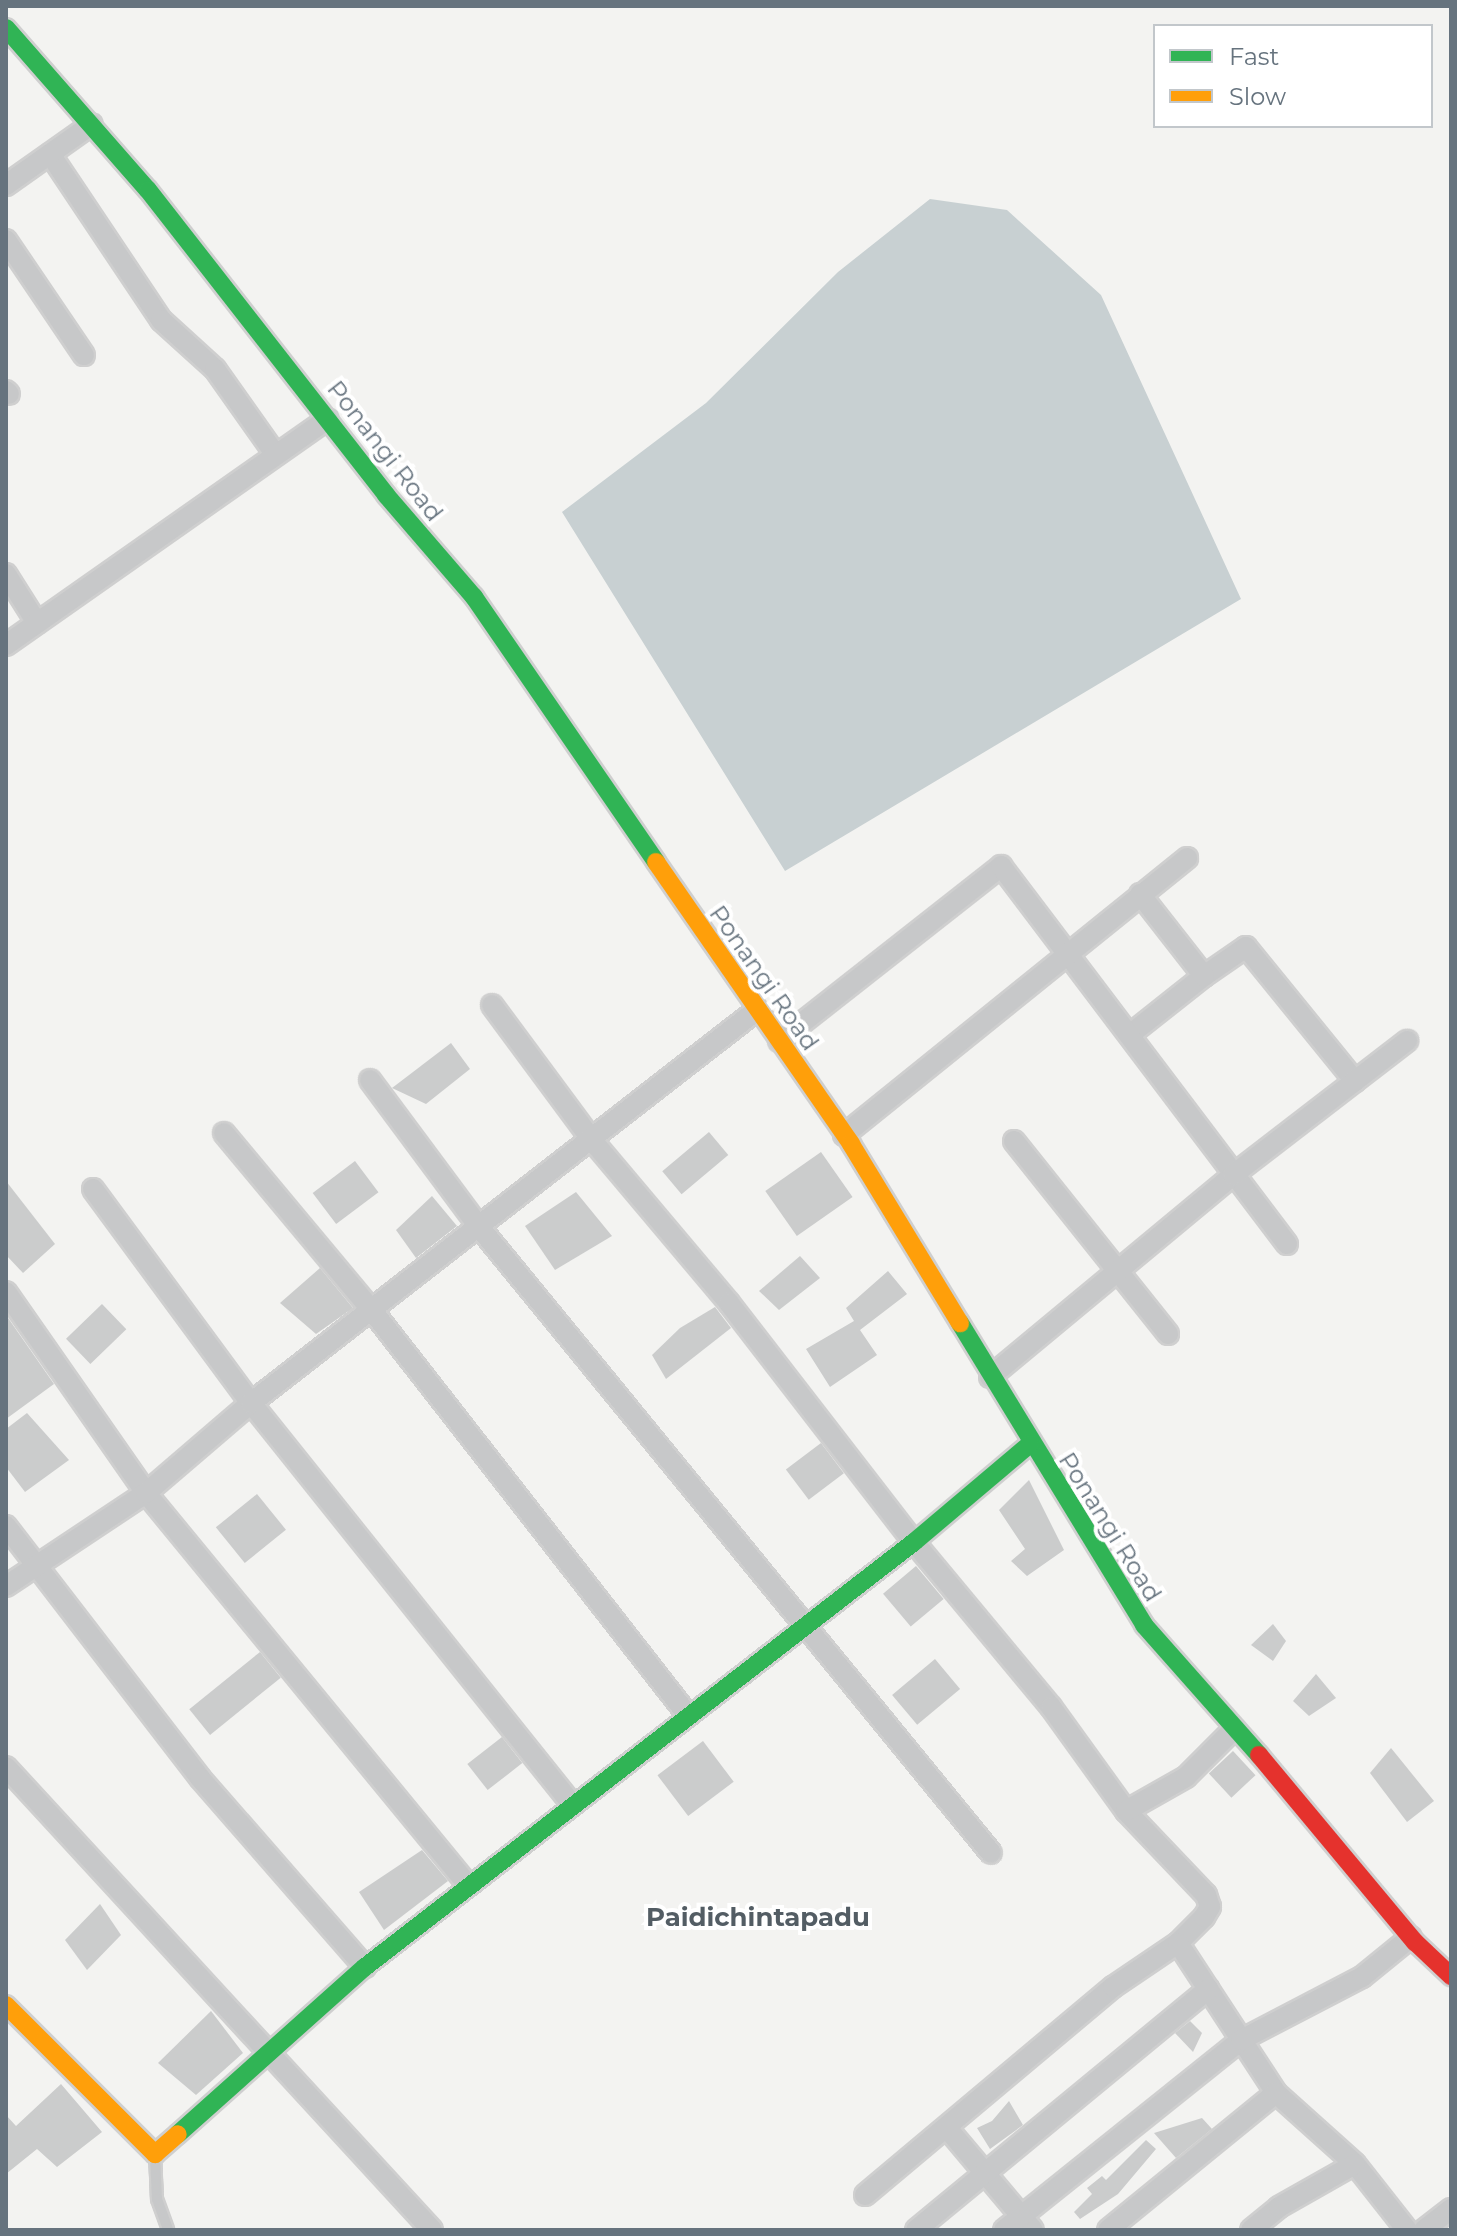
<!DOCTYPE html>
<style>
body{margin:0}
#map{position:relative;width:1457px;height:2236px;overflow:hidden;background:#f3f3f1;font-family:Montserrat,sans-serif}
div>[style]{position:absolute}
.water>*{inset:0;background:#c8d0d2}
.building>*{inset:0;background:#cbcccc;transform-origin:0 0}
.roads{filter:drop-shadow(2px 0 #cfcfcf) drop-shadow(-2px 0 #cfcfcf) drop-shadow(0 2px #cfcfcf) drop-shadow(0 -2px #cfcfcf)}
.lane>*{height:10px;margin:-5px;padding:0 5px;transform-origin:5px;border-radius:5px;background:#c7c8c9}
.street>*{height:20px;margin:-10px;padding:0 10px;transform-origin:10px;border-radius:10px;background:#c7c8c9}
.fast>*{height:18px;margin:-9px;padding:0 9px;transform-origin:9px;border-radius:9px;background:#30b455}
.slow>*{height:18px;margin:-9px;padding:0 9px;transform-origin:9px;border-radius:9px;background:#ff9f0a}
.jam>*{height:18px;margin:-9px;padding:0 9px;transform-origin:9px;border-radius:9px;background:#e5322d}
span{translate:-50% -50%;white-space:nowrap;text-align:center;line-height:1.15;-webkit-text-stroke:8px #fff;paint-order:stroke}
.street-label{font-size:24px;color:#66737e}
.neighbourhood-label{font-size:26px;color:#535d64;font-weight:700}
.frame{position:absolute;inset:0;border:8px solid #66737e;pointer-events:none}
.legend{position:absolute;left:1153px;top:24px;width:280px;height:104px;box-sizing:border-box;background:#fff;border:2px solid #c2c7cb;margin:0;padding:10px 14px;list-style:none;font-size:24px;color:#66737e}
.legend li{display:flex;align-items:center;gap:16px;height:40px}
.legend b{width:40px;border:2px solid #c2c7cb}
</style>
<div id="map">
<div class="water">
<div style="clip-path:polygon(930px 199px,1007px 210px,1101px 295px,1241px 599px,785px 871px,562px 512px,706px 403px,838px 272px)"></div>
</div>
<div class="building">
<div style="clip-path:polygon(451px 1043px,470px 1069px,426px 1104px,392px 1088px)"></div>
<div style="left:709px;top:1132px;width:30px;height:61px;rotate:50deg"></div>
<div style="left:821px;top:1152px;width:55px;height:68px;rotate:55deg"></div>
<div style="left:355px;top:1161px;width:39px;height:53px;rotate:53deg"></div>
<div style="clip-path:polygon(6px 1181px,55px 1244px,23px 1273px,6px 1255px)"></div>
<div style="clip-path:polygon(576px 1192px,612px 1236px,555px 1270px,525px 1226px)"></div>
<div style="clip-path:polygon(432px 1196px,457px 1226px,416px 1258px,396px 1230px)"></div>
<div style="clip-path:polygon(800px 1256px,820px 1278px,779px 1310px,759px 1291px)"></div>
<div style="clip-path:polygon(320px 1268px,353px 1308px,316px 1334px,280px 1303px)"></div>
<div style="clip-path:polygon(888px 1271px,907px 1294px,860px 1330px,877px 1355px,830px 1387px,806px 1349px,854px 1321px,846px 1308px)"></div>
<div style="left:102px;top:1304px;width:35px;height:50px;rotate:46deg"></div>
<div style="clip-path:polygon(715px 1307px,731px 1328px,666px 1379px,652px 1355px,680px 1328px)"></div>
<div style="clip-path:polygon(6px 1315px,54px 1384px,6px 1419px)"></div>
<div style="clip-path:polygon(27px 1413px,69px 1460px,25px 1492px,6px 1467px,6px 1429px)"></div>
<div style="left:821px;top:1443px;width:38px;height:44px;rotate:53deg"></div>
<div style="clip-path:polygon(1029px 1480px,1064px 1550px,1027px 1576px,1011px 1561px,1025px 1549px,999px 1510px)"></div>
<div style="left:257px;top:1494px;width:46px;height:53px;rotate:51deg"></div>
<div style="left:916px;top:1566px;width:43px;height:43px;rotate:50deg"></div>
<div style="clip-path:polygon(1273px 1624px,1286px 1641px,1273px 1661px,1251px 1645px)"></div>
<div style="left:260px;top:1652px;width:33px;height:91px;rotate:51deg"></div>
<div style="left:935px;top:1659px;width:39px;height:56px;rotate:50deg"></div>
<div style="clip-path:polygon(1316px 1674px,1336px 1698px,1309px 1716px,1293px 1701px)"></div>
<div style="left:502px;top:1737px;width:33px;height:44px;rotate:52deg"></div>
<div style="left:703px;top:1741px;width:51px;height:57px;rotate:53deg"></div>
<div style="clip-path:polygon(1391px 1748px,1434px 1801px,1407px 1822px,1370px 1773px)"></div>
<div style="left:1233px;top:1751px;width:33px;height:33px;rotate:47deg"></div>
<div style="clip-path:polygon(422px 1850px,448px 1881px,384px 1930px,359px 1892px)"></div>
<div style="clip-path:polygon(100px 1904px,121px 1935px,87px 1970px,65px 1940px)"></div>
<div style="clip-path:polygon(211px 2011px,243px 2053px,196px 2095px,158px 2063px)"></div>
<div style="clip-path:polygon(1190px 2021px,1202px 2033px,1193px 2052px,1175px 2033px)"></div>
<div style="clip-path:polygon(61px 2084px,102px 2132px,57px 2167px,37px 2149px,6px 2174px,6px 2115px,16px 2126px)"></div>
<div style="clip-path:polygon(1009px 2101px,1023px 2125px,990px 2149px,977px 2128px,992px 2121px)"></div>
<div style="clip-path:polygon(1202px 2118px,1212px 2129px,1176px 2158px,1154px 2133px)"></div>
<div style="clip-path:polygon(1146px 2140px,1156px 2149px,1118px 2194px,1080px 2219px,1074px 2212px,1092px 2194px,1087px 2188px,1102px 2176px,1106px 2180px)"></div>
</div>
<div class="roads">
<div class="lane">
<div style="left:155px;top:2154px;width:45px;rotate:87.5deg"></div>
<div style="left:157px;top:2199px;width:33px;rotate:70deg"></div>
</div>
<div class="street">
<div style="left:50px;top:154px;width:200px;rotate:56.2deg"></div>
<div style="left:161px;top:320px;width:73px;rotate:42.2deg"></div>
<div style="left:215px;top:369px;width:105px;rotate:54.7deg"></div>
<div style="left:6px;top:185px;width:105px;rotate:-35.3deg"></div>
<div style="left:6px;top:240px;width:139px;rotate:55.9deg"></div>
<div style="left:6px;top:391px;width:4px;rotate:45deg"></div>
<div style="left:6px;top:574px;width:58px;rotate:57.7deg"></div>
<div style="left:6px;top:645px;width:393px;rotate:-35.1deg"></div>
<div style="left:1204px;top:976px;width:51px;rotate:-34.6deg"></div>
<div style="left:1246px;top:947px;width:173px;rotate:50.9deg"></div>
<div style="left:492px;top:1005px;width:167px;rotate:53.5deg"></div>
<div style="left:591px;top:1139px;width:214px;rotate:49.9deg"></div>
<div style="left:729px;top:1303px;width:302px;rotate:52.3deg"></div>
<div style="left:914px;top:1542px;width:214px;rotate:50.3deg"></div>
<div style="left:1051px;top:1707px;width:128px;rotate:54.2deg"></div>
<div style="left:1132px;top:1033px;width:92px;rotate:-38.4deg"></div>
<div style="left:1204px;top:976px;width:104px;rotate:-128deg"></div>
<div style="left:779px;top:1041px;width:283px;rotate:-38.2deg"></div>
<div style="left:1001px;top:866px;width:474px;rotate:52.9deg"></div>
<div style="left:370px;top:1080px;width:184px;rotate:53.4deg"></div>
<div style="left:480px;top:1228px;width:807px;rotate:50.73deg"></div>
<div style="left:224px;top:1133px;width:234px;rotate:50.2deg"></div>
<div style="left:374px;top:1313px;width:509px;rotate:52.03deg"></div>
<div style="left:844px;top:1135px;width:441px;rotate:-38.9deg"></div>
<div style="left:1014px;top:1141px;width:247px;rotate:51.4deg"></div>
<div style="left:93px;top:1189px;width:266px;rotate:53.6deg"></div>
<div style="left:251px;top:1403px;width:512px;rotate:51.34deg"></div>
<div style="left:6px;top:1292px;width:245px;rotate:55.1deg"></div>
<div style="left:146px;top:1493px;width:507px;rotate:50.6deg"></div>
<div style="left:990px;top:1377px;width:316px;rotate:-39.7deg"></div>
<div style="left:1233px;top:1175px;width:220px;rotate:-37.6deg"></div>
<div style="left:6px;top:1526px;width:318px;rotate:52.4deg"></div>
<div style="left:200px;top:1778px;width:251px;rotate:48.9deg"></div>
<div style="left:6px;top:1586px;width:168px;rotate:-33.6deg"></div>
<div style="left:146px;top:1493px;width:138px;rotate:-40.6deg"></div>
<div style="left:251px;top:1403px;width:641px;rotate:-37.84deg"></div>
<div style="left:6px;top:1767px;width:629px;rotate:47.38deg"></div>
<div style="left:1178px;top:1943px;width:37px;rotate:-45deg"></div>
<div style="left:1204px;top:1917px;width:12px;rotate:-59deg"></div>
<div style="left:1210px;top:1907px;width:13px;rotate:-108deg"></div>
<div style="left:1206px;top:1895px;width:116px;rotate:-133.6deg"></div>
<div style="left:1126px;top:1811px;width:69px;rotate:-29.5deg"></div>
<div style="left:1186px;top:1777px;width:68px;rotate:-45deg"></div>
<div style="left:947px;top:2128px;width:133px;rotate:49.9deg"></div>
<div style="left:865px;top:2195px;width:324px;rotate:-40deg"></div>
<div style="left:1113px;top:1987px;width:78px;rotate:-34.1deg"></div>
<div style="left:1178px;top:1943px;width:179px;rotate:56.8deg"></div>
<div style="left:1276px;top:2093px;width:106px;rotate:41.9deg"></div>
<div style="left:1355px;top:2164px;width:84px;rotate:51.8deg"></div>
<div style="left:916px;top:2230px;width:379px;rotate:-39.5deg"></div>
<div style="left:1004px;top:2230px;width:304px;rotate:-38.7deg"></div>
<div style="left:1241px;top:2040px;width:136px;rotate:-27.5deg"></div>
<div style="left:1362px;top:1977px;width:63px;rotate:-39.2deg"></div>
<div style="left:1108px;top:2230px;width:217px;rotate:-39.2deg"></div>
<div style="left:1251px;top:2230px;width:36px;rotate:-39deg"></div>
<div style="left:1279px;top:2207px;width:87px;rotate:-29.5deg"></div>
<div style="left:1424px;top:2230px;width:34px;rotate:-38deg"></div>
</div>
<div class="fast">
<div style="left:6px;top:28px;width:215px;rotate:48.8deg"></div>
<div style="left:148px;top:190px;width:387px;rotate:52deg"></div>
<div style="left:386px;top:495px;width:135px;rotate:49.2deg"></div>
<div style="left:474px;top:597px;width:321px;rotate:55.5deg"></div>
<div style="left:960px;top:1323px;width:354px;rotate:58.6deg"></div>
<div style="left:1144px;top:1625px;width:174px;rotate:48.5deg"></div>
<div style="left:178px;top:2134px;width:251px;rotate:-41.8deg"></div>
<div style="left:365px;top:1967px;width:694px;rotate:-37.74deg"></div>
<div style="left:914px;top:1542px;width:152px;rotate:-40.2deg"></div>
</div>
<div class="slow">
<div style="left:656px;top:862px;width:343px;rotate:55.3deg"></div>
<div style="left:851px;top:1144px;width:210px;rotate:58.7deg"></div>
<div style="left:6px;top:2005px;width:211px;rotate:45deg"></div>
<div style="left:155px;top:2154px;width:30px;rotate:-41deg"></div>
</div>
<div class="jam">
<div style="left:1259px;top:1755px;width:244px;rotate:50.2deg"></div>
<div style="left:1415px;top:1942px;width:50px;rotate:43.4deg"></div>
</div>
</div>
<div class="street-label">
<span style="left:385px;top:451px;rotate:52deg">Ponangi Road</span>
<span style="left:764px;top:978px;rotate:55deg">Ponangi Road</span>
<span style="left:1110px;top:1527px;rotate:58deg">Ponangi Road</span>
</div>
<div class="neighbourhood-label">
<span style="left:758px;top:1918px">Paidichintapadu</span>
</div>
<div class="frame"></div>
<ul class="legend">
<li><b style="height:10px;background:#30b455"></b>Fast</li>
<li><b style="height:10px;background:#ff9f0a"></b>Slow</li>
</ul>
</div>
